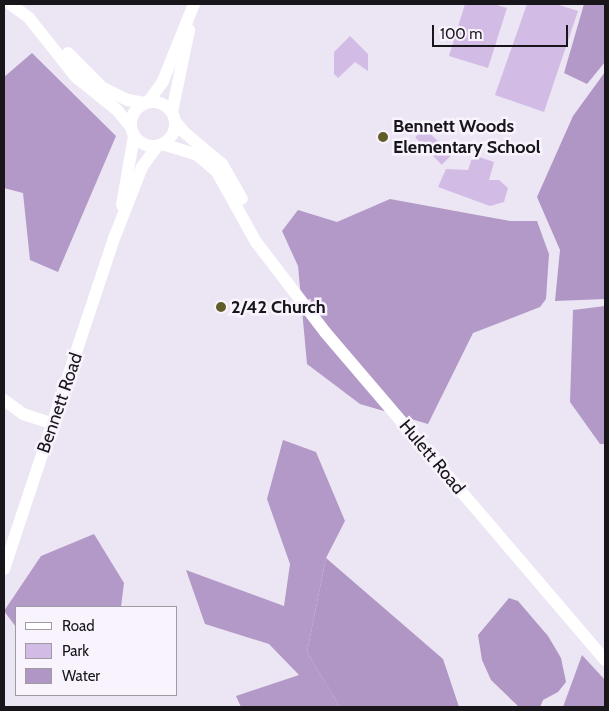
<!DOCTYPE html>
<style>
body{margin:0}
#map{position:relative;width:609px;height:711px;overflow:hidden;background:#ece5f3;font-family:Cabin,sans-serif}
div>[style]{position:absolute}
.green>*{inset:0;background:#d2bce6;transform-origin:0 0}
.forest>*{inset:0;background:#b299c7}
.water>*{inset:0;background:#af96c4}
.minor>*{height:12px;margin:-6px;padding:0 6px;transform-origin:6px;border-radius:6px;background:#fff}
.minor>.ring{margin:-6px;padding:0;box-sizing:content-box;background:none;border:12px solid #fff;border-radius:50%}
.dots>*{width:14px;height:14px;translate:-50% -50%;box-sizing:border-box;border:2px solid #f9f3fe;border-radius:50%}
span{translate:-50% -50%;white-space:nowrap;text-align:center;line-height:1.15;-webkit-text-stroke:5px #f9f3fe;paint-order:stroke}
.poi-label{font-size:18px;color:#18161b;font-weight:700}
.left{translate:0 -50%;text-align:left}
.street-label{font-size:18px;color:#18161b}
.frame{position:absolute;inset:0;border:5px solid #18161b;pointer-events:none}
.legend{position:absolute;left:15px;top:606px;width:162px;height:90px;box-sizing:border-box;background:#f9f3fe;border:1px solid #9f9ba3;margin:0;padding:6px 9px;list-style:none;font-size:15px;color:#18161b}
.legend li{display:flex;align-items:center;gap:10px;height:25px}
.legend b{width:25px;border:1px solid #9f9ba3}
.scale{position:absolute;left:432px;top:25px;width:136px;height:22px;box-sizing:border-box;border:2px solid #18161b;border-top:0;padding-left:6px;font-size:15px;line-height:18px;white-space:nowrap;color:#18161b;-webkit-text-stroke:4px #f9f3fe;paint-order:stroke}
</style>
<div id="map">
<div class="green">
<div style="clip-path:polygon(465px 4px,493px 4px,507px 8px,488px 68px,449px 56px)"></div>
<div style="clip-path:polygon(527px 4px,556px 4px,578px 11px,544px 112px,495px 95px)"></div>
<div style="clip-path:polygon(350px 36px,368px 54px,368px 71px,355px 62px,338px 78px,334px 74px,334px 52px)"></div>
<div style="left:424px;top:128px;width:19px;height:13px;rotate:43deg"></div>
<div style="left:439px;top:142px;width:18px;height:14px;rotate:45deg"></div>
<div style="clip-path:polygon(473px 155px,494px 162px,489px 180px,499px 180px,508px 188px,504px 202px,490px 206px,438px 187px,446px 169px,468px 170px)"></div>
</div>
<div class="forest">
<div style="clip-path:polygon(584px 4px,605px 4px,605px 62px,587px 84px,564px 73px)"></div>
<div style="clip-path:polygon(32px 53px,116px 136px,58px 272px,30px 260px,23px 193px,4px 188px,4px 77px)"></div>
<div style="clip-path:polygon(390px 199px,510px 221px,537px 221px,549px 254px,546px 299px,540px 307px,473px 333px,428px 424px,360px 404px,307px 364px,298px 266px,282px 231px,298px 210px,337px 222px)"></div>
<div style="clip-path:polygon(605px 306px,605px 444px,600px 444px,570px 402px,573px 310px)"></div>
<div style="clip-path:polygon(283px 440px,316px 452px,345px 521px,326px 558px,307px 652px,340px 707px,241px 707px,236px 696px,299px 675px,269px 644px,205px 624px,186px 570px,284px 606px,290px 564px,267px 499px)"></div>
<div style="clip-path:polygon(94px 534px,124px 583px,121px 607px,16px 607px,16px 627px,4px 611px,41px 556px)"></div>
<div style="clip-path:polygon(582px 655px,605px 680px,605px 707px,563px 707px)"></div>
</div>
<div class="water">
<div style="clip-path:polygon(605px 72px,605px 299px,555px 301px,560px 250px,537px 197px,573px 116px)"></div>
<div style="clip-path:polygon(326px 558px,443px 659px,459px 707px,340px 707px,307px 652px)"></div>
<div style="clip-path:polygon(509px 598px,518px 601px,548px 636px,561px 658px,566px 682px,558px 692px,543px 700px,540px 707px,519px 707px,491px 680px,482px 660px,478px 635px)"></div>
</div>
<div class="minor">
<div style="left:10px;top:4px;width:24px;rotate:36deg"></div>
<div style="left:29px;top:18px;width:75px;rotate:51.5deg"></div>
<div style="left:76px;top:77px;width:53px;rotate:38.8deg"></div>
<div style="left:117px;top:110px;width:22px;rotate:51deg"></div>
<div style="left:68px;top:53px;width:49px;rotate:45deg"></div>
<div style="left:103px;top:88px;width:28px;rotate:26deg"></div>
<div style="left:128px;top:100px;width:17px;rotate:10deg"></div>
<div class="ring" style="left:131px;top:102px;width:32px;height:32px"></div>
<div style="left:148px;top:102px;width:26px;rotate:-54deg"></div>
<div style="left:163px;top:81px;width:83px;rotate:-68.1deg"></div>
<div style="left:172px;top:112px;width:84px;rotate:-78.3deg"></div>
<div style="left:175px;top:121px;width:16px;rotate:50deg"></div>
<div style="left:185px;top:133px;width:48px;rotate:40deg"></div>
<div style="left:222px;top:164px;width:40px;rotate:60.3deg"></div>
<div style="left:162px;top:144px;width:37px;rotate:17deg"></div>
<div style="left:197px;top:155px;width:26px;rotate:40deg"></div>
<div style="left:217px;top:172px;width:80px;rotate:60.9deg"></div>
<div style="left:256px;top:242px;width:113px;rotate:52.5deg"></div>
<div style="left:325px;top:332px;width:431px;rotate:49.5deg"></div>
<div style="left:122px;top:205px;width:70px;rotate:-80.1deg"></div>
<div style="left:4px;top:400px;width:24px;rotate:36deg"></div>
<div style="left:23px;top:414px;width:32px;rotate:18deg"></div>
<div style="left:4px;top:569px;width:351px;rotate:-71.6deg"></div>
<div style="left:115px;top:236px;width:74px;rotate:-68.6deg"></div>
<div style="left:142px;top:167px;width:26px;rotate:-54deg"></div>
</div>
<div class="dots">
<div style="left:383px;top:137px;background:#615d29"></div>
<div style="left:221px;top:307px;background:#615d29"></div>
</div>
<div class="poi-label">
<span class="left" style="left:393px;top:137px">Bennett Woods<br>Elementary School</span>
<span class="left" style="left:231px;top:307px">2/42 Church</span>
</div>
<div class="street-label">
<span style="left:60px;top:403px;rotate:-71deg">Bennett Road</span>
<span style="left:432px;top:457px;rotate:50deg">Hulett Road</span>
</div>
<div class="frame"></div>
<ul class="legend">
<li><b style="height:6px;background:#fff"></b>Road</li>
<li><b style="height:14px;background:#d2bce6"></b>Park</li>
<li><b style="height:14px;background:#af96c4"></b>Water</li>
</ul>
<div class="scale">100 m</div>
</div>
